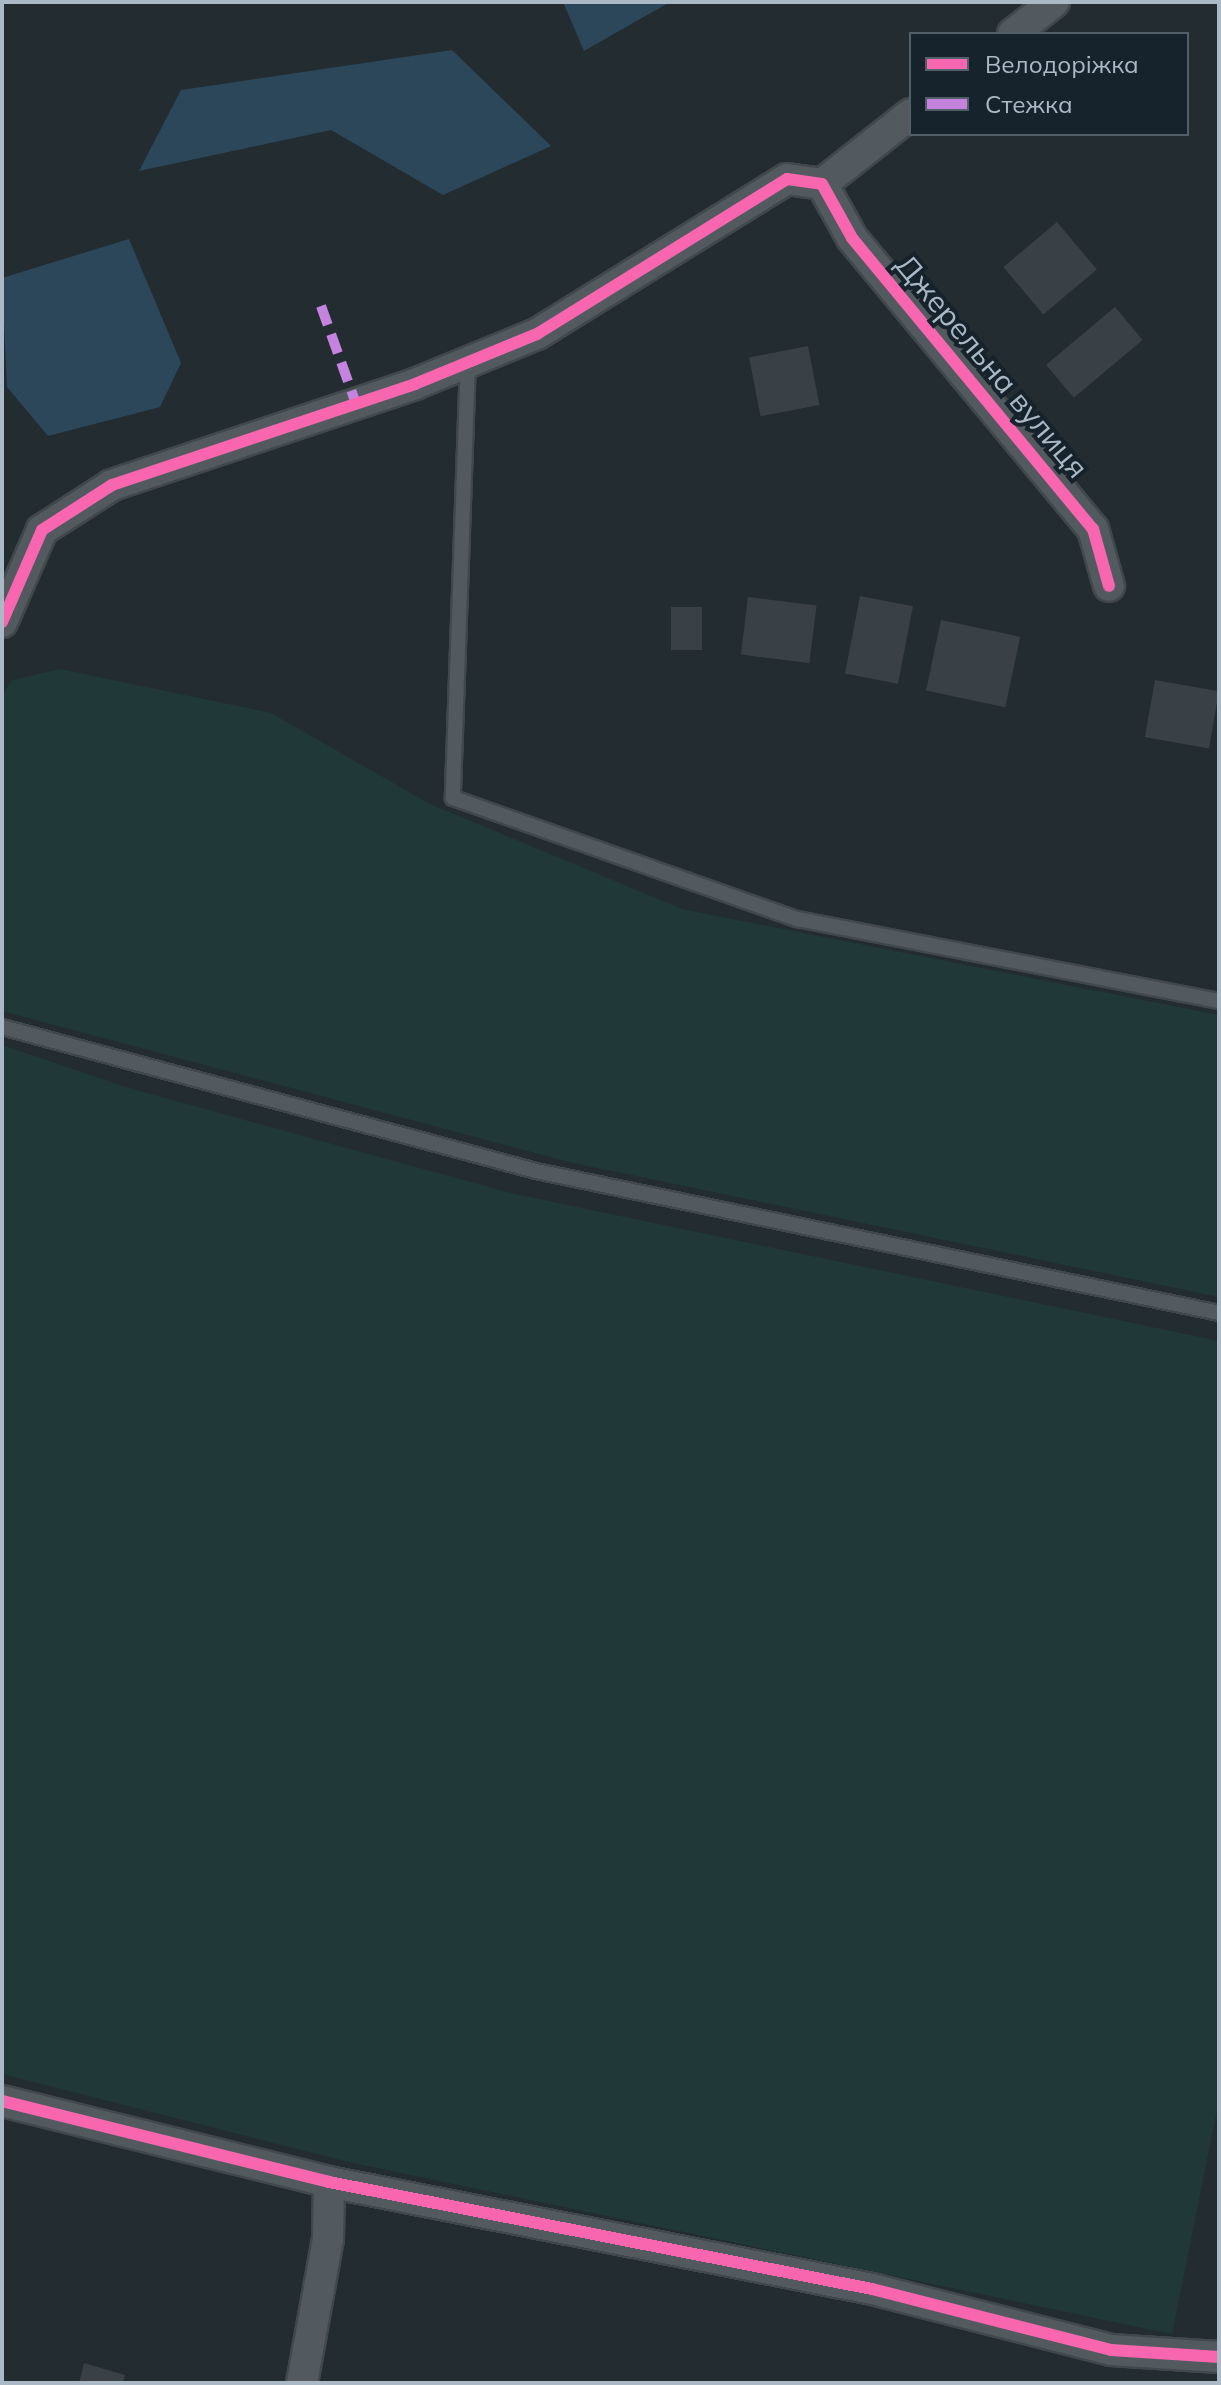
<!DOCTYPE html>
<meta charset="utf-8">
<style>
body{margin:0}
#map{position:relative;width:1221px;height:2385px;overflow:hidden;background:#232c31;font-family:Mulish,sans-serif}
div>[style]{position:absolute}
.green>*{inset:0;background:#203837}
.water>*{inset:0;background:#2c475a}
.building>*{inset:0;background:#3a4146;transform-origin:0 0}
.roads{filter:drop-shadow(2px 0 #41484c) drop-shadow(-2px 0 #41484c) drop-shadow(0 2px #41484c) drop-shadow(0 -2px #41484c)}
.lane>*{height:14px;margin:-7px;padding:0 7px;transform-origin:7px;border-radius:7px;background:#525a60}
.street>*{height:30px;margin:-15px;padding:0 15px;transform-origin:15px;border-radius:15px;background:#525a60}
.quiet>*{height:10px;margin-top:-5px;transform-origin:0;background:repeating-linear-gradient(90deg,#c483df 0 20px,transparent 0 30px)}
.cycleway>*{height:12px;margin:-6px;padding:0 6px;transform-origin:6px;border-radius:6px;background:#f766af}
span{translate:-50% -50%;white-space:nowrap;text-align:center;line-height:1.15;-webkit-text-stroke:8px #17232c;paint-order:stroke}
.street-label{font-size:30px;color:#aab9c5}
.frame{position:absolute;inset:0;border:4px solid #aab9c5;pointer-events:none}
.legend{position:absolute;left:909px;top:32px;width:280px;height:104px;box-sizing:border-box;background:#17232c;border:2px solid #525f69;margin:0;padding:10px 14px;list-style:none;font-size:24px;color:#aab9c5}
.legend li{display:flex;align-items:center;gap:16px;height:40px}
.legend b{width:40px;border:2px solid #525f69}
</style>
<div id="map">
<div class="green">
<div style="clip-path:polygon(60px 669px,271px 713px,430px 804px,682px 909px,1219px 1015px,1219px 1297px,569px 1162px,2px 1011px,2px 695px,12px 680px)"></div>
<div style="clip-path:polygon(2px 1045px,132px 1089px,515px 1194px,1219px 1341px,1219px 2101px,1172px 2334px,353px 2163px,2px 2074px)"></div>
</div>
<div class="water">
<div style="clip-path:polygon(563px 2px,670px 2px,584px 51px)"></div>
<div style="clip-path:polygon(452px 50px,551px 146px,443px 195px,331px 130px,139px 171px,181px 90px)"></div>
<div style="clip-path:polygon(129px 239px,181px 363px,160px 407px,48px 436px,7px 387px,2px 278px)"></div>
</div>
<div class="building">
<div style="left:1057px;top:222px;width:62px;height:70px;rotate:50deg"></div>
<div style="left:1115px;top:307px;width:43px;height:90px;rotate:50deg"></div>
<div style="left:808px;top:346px;width:60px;height:60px;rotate:79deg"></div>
<div style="left:860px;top:596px;width:54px;height:79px;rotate:11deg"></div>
<div style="left:748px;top:597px;width:69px;height:58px;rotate:7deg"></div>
<div style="left:671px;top:607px;width:31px;height:43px"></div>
<div style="left:941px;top:620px;width:81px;height:72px;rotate:12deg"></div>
<div style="left:1155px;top:680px;width:65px;height:58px;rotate:10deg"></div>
<div style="clip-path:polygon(84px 2363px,125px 2375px,123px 2383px,79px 2383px)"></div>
</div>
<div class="roads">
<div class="lane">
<div style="left:468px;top:361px;width:437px;rotate:92deg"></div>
<div style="left:453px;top:798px;width:365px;rotate:19.4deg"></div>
<div style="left:797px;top:919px;width:430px;rotate:11deg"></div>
<div style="left:2px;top:1027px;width:553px;rotate:15.09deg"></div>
<div style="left:536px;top:1171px;width:698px;rotate:11.74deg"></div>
</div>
<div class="street">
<div style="left:1013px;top:34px;width:52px;rotate:-38deg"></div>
<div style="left:822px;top:184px;width:62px;rotate:60.9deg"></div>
<div style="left:852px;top:238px;width:378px;rotate:50.4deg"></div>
<div style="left:1093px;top:529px;width:59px;rotate:74.3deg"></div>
<div style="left:822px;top:184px;width:113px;rotate:-38.2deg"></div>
<div style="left:2px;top:622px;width:100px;rotate:-66.5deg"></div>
<div style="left:42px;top:530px;width:83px;rotate:-32.7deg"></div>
<div style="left:112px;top:485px;width:319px;rotate:-18.4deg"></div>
<div style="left:415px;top:384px;width:132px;rotate:-22.3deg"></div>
<div style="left:537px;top:334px;width:294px;rotate:-31.8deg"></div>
<div style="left:787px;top:179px;width:35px;rotate:8deg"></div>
<div style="left:2px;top:2101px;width:337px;rotate:13.9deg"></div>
<div style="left:329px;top:2182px;width:553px;rotate:11.15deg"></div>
<div style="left:872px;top:2289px;width:247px;rotate:14.3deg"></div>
<div style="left:1111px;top:2350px;width:108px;rotate:3.7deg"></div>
<div style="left:302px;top:2383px;width:146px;rotate:-79.8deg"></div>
<div style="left:328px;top:2239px;width:57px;rotate:-89deg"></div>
</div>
</div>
<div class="quiet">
<div style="left:321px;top:306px;width:104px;rotate:70.3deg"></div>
</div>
<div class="cycleway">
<div style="left:2px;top:622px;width:100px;rotate:-66.5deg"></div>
<div style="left:42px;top:530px;width:83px;rotate:-32.7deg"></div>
<div style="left:112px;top:485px;width:319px;rotate:-18.4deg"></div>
<div style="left:415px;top:384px;width:132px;rotate:-22.3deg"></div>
<div style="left:537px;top:334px;width:294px;rotate:-31.8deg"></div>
<div style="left:787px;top:179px;width:35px;rotate:8deg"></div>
<div style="left:822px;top:184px;width:62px;rotate:60.9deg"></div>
<div style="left:852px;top:238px;width:378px;rotate:50.4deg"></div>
<div style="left:1093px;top:529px;width:59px;rotate:74.3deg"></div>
<div style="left:2px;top:2101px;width:337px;rotate:13.9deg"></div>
<div style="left:329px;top:2182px;width:553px;rotate:11.15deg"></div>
<div style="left:872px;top:2289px;width:247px;rotate:14.3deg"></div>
<div style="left:1111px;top:2350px;width:108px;rotate:3.7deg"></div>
</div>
<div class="street-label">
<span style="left:992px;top:366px;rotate:50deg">Джерельна вулиця</span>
</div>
<div class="frame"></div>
<ul class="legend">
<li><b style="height:10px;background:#f766af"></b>Велодоріжка</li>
<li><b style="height:10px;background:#c483df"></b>Стежка</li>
</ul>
</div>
